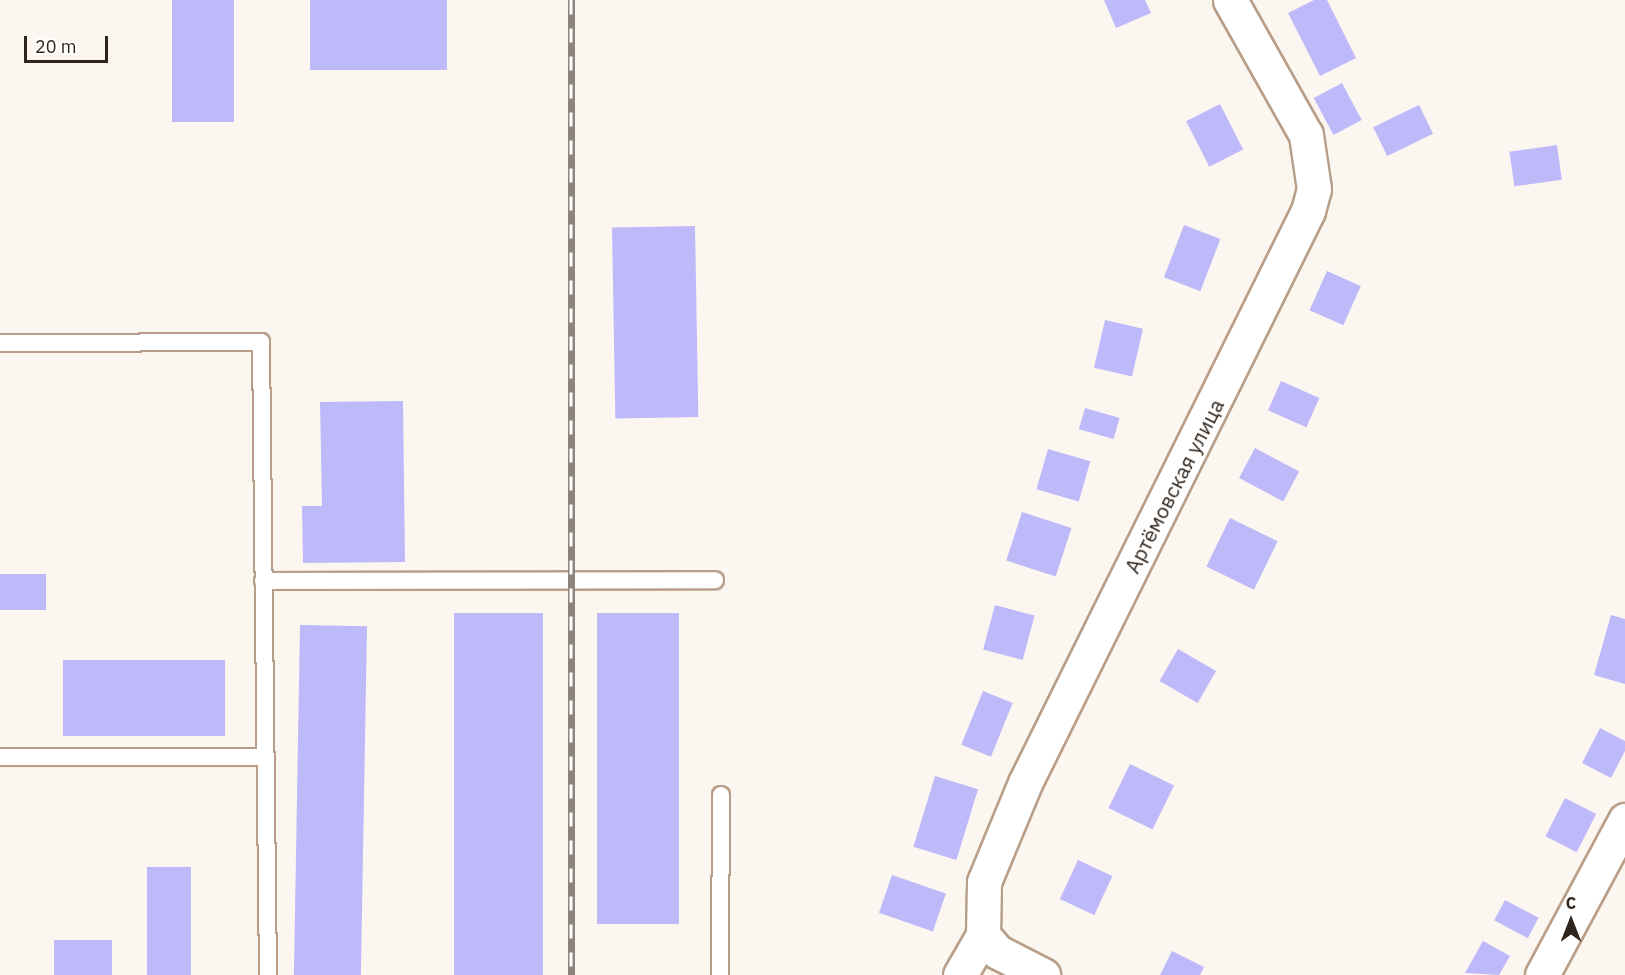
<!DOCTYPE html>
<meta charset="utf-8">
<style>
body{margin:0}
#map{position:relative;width:1625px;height:975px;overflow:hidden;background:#fcf6f1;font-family:"IBM Plex Sans",sans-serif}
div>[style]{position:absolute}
.building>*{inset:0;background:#beb9f9;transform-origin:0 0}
.roads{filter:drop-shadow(2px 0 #b89e88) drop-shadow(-2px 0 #b89e88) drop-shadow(0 2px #b89e88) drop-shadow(0 -2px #b89e88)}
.service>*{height:16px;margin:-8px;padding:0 8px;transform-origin:8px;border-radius:8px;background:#fff}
.minor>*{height:33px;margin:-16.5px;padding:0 16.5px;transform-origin:16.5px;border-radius:16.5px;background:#fff}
.rail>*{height:7px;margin-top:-3.5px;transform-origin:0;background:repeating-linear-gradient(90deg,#fff 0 14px,#8d857d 0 28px);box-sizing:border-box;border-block:2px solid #8d857d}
span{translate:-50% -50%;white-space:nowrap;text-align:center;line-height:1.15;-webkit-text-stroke:5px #fff;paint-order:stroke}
.street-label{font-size:21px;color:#2f251c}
.north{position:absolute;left:1541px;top:891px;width:60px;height:60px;-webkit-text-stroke:4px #fff;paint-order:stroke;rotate:0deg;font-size:16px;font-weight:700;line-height:24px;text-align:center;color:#2f251c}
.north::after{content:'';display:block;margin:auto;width:21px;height:27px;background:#2f251c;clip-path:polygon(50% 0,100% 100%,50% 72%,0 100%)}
.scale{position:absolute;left:24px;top:36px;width:84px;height:27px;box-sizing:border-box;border:3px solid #2f251c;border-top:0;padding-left:8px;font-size:18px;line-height:21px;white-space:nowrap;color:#2f251c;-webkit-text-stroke:4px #fff;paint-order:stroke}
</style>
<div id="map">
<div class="building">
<div style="left:172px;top:0;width:62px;height:122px"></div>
<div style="left:310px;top:0;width:137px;height:70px"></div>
<div style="clip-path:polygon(1104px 0,1145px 0,1151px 13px,1116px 28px)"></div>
<div style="clip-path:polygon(1314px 0,1327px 0,1356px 58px,1320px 76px,1288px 13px)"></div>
<div style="left:1342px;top:83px;width:42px;height:32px;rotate:62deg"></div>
<div style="left:1220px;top:104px;width:51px;height:38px;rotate:63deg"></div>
<div style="left:1419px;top:105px;width:32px;height:51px;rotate:64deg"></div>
<div style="left:1557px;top:145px;width:35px;height:48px;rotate:82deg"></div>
<div style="left:1184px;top:225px;width:39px;height:56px;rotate:21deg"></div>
<div style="left:695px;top:226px;width:191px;height:83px;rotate:89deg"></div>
<div style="left:1327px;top:271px;width:37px;height:43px;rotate:24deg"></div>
<div style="left:1105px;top:320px;width:39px;height:49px;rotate:13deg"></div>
<div style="left:1281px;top:381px;width:42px;height:32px;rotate:24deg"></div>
<div style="clip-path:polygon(403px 401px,405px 562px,303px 563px,302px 506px,322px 506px,320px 402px)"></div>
<div style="left:1085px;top:408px;width:36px;height:22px;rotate:16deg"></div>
<div style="left:1255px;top:448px;width:50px;height:34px;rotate:28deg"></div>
<div style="left:1048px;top:449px;width:44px;height:42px;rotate:16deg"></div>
<div style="left:1022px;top:512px;width:52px;height:51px;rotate:18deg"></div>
<div style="left:1230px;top:518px;width:53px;height:54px;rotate:26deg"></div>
<div style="left:0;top:574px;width:46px;height:36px"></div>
<div style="left:995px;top:605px;width:41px;height:46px;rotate:15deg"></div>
<div style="left:454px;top:613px;width:89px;height:362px"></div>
<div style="left:597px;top:613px;width:82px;height:311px"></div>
<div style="clip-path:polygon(1611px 615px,1625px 619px,1625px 684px,1594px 675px)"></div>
<div style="left:300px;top:625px;width:67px;height:350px;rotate:1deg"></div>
<div style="left:1178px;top:649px;width:44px;height:37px;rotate:30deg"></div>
<div style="left:63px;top:660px;width:162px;height:76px"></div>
<div style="left:983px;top:691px;width:32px;height:58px;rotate:22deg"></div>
<div style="clip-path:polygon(1600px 728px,1625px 741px,1625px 751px,1611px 778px,1582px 763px)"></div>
<div style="left:1130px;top:764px;width:49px;height:49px;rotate:26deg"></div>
<div style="left:935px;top:776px;width:45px;height:74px;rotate:17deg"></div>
<div style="left:1565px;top:798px;width:35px;height:43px;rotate:27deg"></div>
<div style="left:1078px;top:860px;width:38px;height:43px;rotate:25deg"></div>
<div style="left:147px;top:867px;width:44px;height:108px"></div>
<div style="left:892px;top:875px;width:57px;height:40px;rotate:19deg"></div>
<div style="left:1505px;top:900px;width:38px;height:23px;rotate:28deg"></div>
<div style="left:54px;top:940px;width:58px;height:35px"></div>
<div style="clip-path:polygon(1483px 941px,1510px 956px,1499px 975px,1465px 973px)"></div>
<div style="clip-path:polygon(1172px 951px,1204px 967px,1200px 975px,1160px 975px)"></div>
</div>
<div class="roads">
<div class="service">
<div style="left:0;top:343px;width:261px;rotate:-0.2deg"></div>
<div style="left:261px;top:342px;width:633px;rotate:89.37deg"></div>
<div style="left:263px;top:581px;width:452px;rotate:-0.1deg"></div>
<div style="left:0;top:757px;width:265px"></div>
<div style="left:720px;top:975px;width:180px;rotate:-89.7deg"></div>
</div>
<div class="minor">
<div style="left:983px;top:935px;width:23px;rotate:49deg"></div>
<div style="left:998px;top:952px;width:51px;rotate:27.1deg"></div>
<div style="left:960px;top:975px;width:46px;rotate:-60.1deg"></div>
<div style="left:983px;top:935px;width:53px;rotate:-88.9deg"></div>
<div style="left:984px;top:882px;width:107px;rotate:-67.5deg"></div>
<div style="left:1025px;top:783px;width:638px;rotate:-63.68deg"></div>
<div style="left:1308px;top:211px;width:23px;rotate:-75deg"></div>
<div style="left:1314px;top:189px;width:55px;rotate:-98.4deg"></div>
<div style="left:1306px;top:135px;width:155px;rotate:-119.4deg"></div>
<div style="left:1542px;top:975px;width:176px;rotate:-61.8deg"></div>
</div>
</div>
<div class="rail">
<div style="left:571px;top:0;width:975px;rotate:90deg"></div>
</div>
<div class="street-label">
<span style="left:1174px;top:486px;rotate:-63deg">Артёмовская улица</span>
</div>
<div class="north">С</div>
<div class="scale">20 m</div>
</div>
